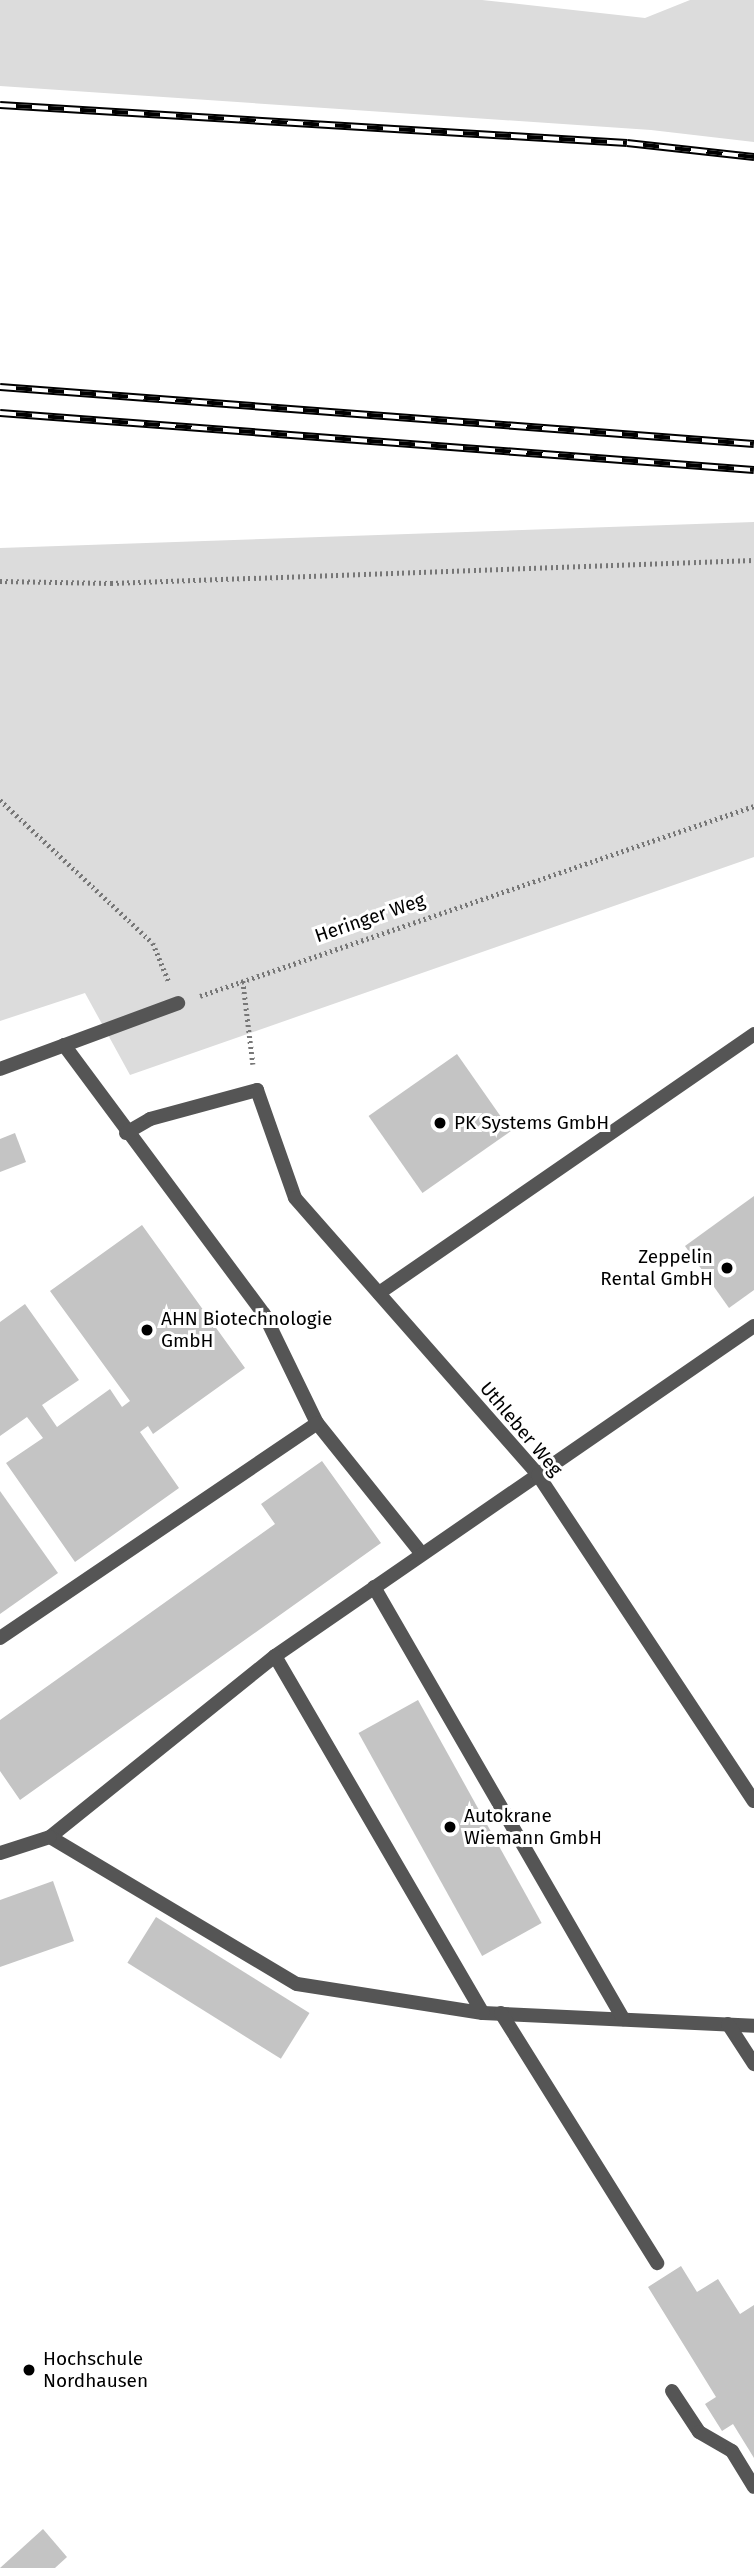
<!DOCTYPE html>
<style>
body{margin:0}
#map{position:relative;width:754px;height:2568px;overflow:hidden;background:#fff;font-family:"Fira Sans",sans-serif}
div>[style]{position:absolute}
.green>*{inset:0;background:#dcdcdc}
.building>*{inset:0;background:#c4c4c4;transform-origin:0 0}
.path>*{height:4.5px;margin-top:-2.25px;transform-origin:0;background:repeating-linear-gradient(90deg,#777 0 2px,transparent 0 5.5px)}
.service>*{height:14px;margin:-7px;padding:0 7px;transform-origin:7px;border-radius:7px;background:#555}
.minor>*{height:14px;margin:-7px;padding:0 7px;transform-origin:7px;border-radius:7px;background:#555}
.rail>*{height:8px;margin-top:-4px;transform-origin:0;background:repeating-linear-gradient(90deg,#fff 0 16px,#000 0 32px);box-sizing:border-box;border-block:2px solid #000}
.dots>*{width:19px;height:19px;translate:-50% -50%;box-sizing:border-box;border:4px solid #fff;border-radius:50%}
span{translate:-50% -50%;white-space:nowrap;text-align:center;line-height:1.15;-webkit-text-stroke:6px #fff;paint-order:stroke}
.street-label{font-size:19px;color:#000}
.poi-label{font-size:19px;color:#000}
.left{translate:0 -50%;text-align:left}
.right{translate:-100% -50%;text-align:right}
</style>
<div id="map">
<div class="green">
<div style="clip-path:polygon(0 0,482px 0,645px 18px,690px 0,754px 0,754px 142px,651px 130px,0 86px)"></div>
<div style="clip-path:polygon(754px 522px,754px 857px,130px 1075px,85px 993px,0 1021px,0 548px)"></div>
</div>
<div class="building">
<div style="left:457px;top:1054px;width:94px;height:108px;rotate:55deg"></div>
<div style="clip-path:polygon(15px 1133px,26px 1162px,0 1172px,0 1139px)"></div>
<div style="clip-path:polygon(754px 1196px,754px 1290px,729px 1308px,685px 1246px)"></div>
<div style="clip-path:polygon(142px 1225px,245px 1368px,153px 1434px,148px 1426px,140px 1432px,179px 1488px,75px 1562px,6px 1463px,43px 1438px,27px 1417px,0 1436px,0 1322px,25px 1304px,79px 1380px,42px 1405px,57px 1427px,110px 1389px,122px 1407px,130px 1401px,50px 1291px)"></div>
<div style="clip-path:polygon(322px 1461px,381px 1543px,20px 1800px,0 1771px,0 1720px,275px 1524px,261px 1504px)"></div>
<div style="clip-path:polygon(0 1491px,58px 1573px,0 1614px)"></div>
<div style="left:418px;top:1700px;width:255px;height:68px;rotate:61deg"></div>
<div style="clip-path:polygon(53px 1881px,74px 1941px,0 1967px,0 1900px)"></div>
<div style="left:156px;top:1917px;width:181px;height:54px;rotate:32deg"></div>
<div style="clip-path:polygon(681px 2266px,697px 2292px,718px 2279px,740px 2314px,754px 2305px,754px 2458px,733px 2424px,722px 2431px,705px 2404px,716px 2397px,648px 2287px)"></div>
<div style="clip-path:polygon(43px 2529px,67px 2557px,55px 2568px,0 2568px)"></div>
</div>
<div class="path">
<div style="left:0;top:581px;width:111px;rotate:1deg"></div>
<div style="left:111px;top:583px;width:643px;rotate:-2.05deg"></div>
<div style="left:0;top:800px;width:209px;rotate:43.1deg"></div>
<div style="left:153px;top:943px;width:42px;rotate:67.7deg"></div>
<div style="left:243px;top:981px;width:84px;rotate:83.1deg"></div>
<div style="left:200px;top:996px;width:586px;rotate:-18.93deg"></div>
</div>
<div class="service">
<div style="left:64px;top:1045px;width:335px;rotate:53.4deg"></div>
<div style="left:264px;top:1314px;width:121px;rotate:64.1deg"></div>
<div style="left:317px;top:1423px;width:166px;rotate:51.3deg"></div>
<div style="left:126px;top:1133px;width:28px;rotate:-30deg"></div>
<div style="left:150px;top:1119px;width:111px;rotate:-15.2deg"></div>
<div style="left:379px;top:1293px;width:456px;rotate:-34.6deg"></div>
<div style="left:754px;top:1326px;width:582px;rotate:145.44deg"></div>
<div style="left:275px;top:1656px;width:289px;rotate:141.2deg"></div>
<div style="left:50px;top:1837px;width:287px;rotate:30.8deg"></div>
<div style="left:297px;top:1984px;width:188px;rotate:8.9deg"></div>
<div style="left:483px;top:2013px;width:271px;rotate:2.7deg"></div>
<div style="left:374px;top:1587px;width:499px;rotate:60deg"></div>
<div style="left:0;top:1638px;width:383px;rotate:-34.1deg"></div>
<div style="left:275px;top:1656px;width:413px;rotate:59.8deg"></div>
<div style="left:0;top:1853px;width:52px;rotate:-17.7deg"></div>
<div style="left:501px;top:2013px;width:295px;rotate:58deg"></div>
<div style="left:728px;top:2024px;width:48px;rotate:57deg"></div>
<div style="left:672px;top:2391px;width:49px;rotate:56.6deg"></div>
<div style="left:699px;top:2432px;width:38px;rotate:30deg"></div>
<div style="left:732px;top:2451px;width:42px;rotate:58.6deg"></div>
</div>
<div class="minor">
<div style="left:0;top:1069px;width:190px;rotate:-20.3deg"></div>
<div style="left:257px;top:1090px;width:114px;rotate:70.6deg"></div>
<div style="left:295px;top:1198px;width:368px;rotate:48.7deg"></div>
<div style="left:538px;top:1475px;width:391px;rotate:56.5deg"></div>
</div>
<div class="rail">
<div style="left:0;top:105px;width:628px;rotate:3.47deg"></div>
<div style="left:627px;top:143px;width:128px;rotate:6.3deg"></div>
<div style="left:0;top:387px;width:756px;rotate:4.32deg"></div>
<div style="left:0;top:413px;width:756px;rotate:4.32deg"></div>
</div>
<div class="dots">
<div style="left:440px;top:1123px;background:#000"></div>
<div style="left:727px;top:1268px;background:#000"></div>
<div style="left:147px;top:1330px;background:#000"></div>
<div style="left:450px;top:1827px;background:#000"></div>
<div style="left:29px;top:2370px;background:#000"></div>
</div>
<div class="street-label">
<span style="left:370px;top:918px;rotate:-19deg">Heringer Weg</span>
<span style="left:521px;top:1429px;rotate:50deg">Uthleber Weg</span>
</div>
<div class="poi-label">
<span class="left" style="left:454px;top:1123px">PK Systems GmbH</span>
<span class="right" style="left:713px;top:1268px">Zeppelin<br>Rental GmbH</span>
<span class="left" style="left:161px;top:1330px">AHN Biotechnologie<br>GmbH</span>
<span class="left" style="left:464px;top:1827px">Autokrane<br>Wiemann GmbH</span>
<span class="left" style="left:43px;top:2370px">Hochschule<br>Nordhausen</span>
</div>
</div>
